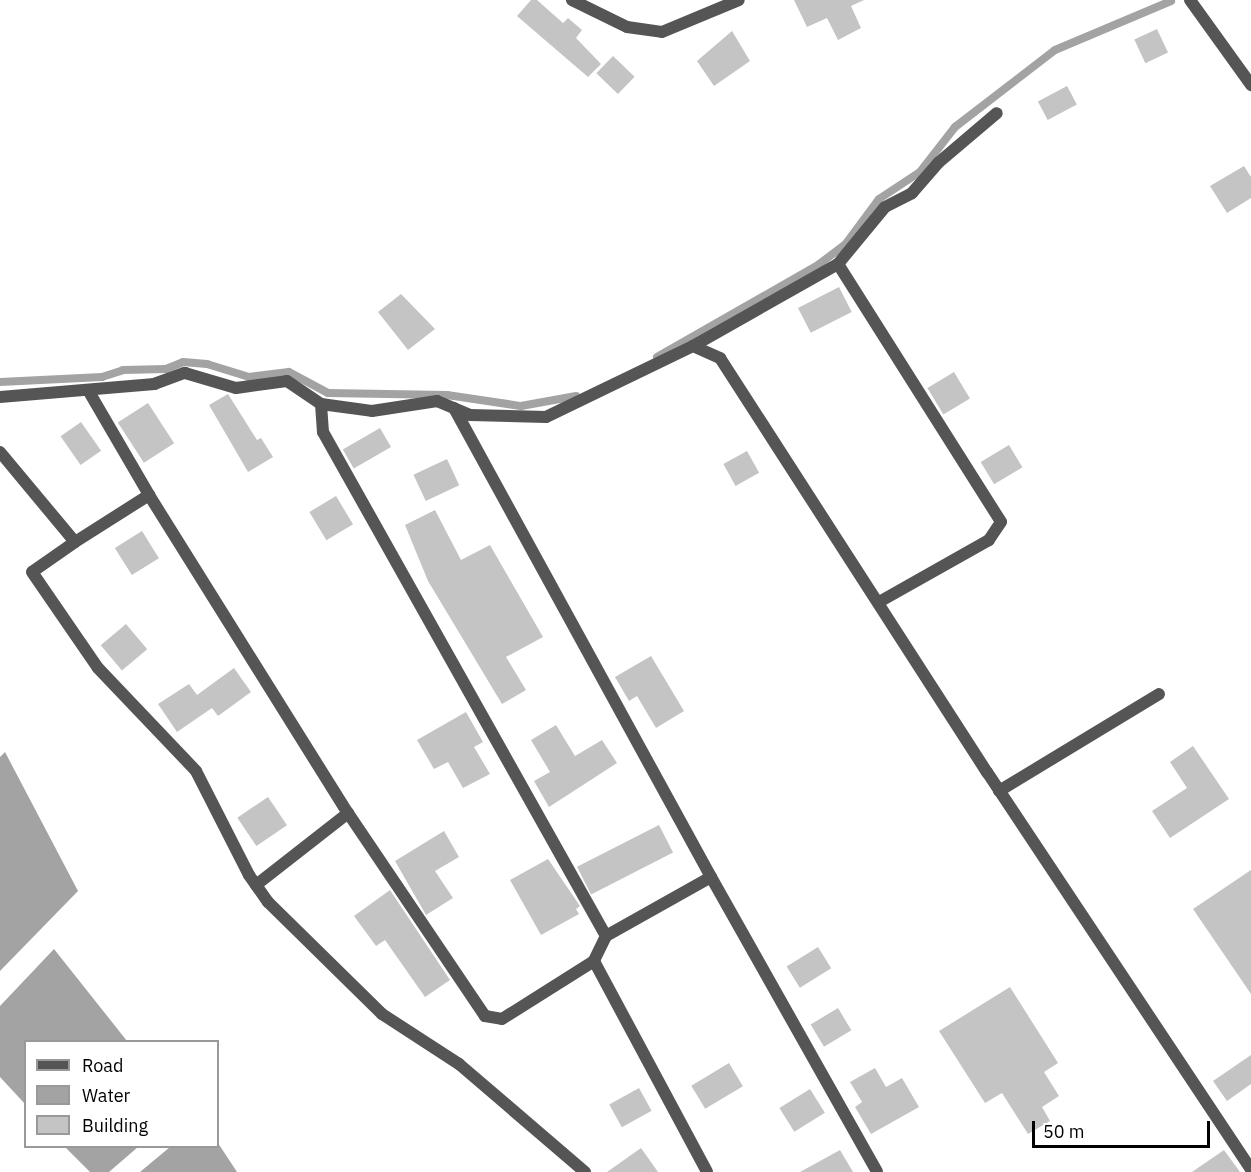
<!DOCTYPE html>
<style>
body{margin:0}
#map{position:relative;width:1251px;height:1172px;overflow:hidden;background:#fff;font-family:"IBM Plex Sans",sans-serif}
div>[style]{position:absolute}
.water>*{inset:0;background:#a3a3a3}
.stream>*{height:8px;margin:-4px;padding:0 4px;transform-origin:4px;border-radius:4px;background:#a3a3a3}
.building>*{inset:0;background:#c4c4c4;transform-origin:0 0}
.minor>*{height:12px;margin:-6px;padding:0 6px;transform-origin:6px;border-radius:6px;background:#555}
span{translate:-50% -50%;white-space:nowrap;text-align:center;line-height:1.15;-webkit-text-stroke:5px #fff;paint-order:stroke}
.legend{position:absolute;left:24px;top:1040px;width:195px;height:108px;box-sizing:border-box;background:#fff;border:2px solid #999;margin:0;padding:8px 10px;list-style:none;font-size:18px;color:#000}
.legend li{display:flex;align-items:center;gap:12px;height:30px}
.legend b{width:30px;border:2px solid #999}
.scale{position:absolute;left:1032px;top:1121px;width:178px;height:27px;box-sizing:border-box;border:3px solid #000;border-top:0;padding-left:8px;font-size:18px;line-height:21px;white-space:nowrap;color:#000;-webkit-text-stroke:4px #fff;paint-order:stroke}
</style>
<div id="map">
<div class="water">
<div style="clip-path:polygon(5px 752px,78px 891px,0 971px,0 757px)"></div>
<div style="clip-path:polygon(54px 949px,127px 1041px,26px 1042px,25px 1104px,0 1077px,0 1006px)"></div>
<div style="clip-path:polygon(218px 1143px,237px 1172px,140px 1172px,170px 1147px,218px 1146px)"></div>
<div style="clip-path:polygon(65px 1147px,138px 1147px,109px 1172px,90px 1172px)"></div>
</div>
<div class="stream">
<div style="left:657px;top:357px;width:185px;rotate:-29.7deg"></div>
<div style="left:818px;top:265px;width:34px;rotate:-37deg"></div>
<div style="left:845px;top:245px;width:57px;rotate:-53.5deg"></div>
<div style="left:879px;top:199px;width:49px;rotate:-33.4deg"></div>
<div style="left:920px;top:172px;width:57px;rotate:-52.1deg"></div>
<div style="left:955px;top:127px;width:126px;rotate:-37.6deg"></div>
<div style="left:1055px;top:50px;width:126px;rotate:-22.9deg"></div>
<div style="left:0;top:382px;width:102px;rotate:-2.8deg"></div>
<div style="left:102px;top:377px;width:22px;rotate:-18deg"></div>
<div style="left:123px;top:370px;width:43px;rotate:-1.3deg"></div>
<div style="left:166px;top:369px;width:18px;rotate:-22deg"></div>
<div style="left:183px;top:362px;width:24px;rotate:5deg"></div>
<div style="left:207px;top:364px;width:44px;rotate:17.2deg"></div>
<div style="left:249px;top:377px;width:40px;rotate:-7.1deg"></div>
<div style="left:289px;top:372px;width:44px;rotate:28.3deg"></div>
<div style="left:328px;top:393px;width:119px;rotate:1deg"></div>
<div style="left:447px;top:395px;width:75px;rotate:8.5deg"></div>
<div style="left:521px;top:406px;width:56px;rotate:-10.3deg"></div>
</div>
<div class="building">
<div style="clip-path:polygon(531px 0,537px 0,563px 23px,568px 18px,582px 30px,576px 38px,601px 64px,588px 77px,517px 16px)"></div>
<div style="clip-path:polygon(794px 0,864px 0,851px 6px,861px 28px,838px 40px,827px 18px,807px 27px)"></div>
<div style="left:1157px;top:29px;width:26px;height:25px;rotate:65deg"></div>
<div style="clip-path:polygon(732px 31px,750px 61px,714px 86px,697px 61px)"></div>
<div style="left:613px;top:56px;width:30px;height:24px;rotate:44deg"></div>
<div style="left:1067px;top:86px;width:21px;height:33px;rotate:62deg"></div>
<div style="clip-path:polygon(1244px 166px,1251px 177px,1251px 198px,1227px 213px,1210px 186px)"></div>
<div style="left:839px;top:287px;width:28px;height:46px;rotate:63deg"></div>
<div style="clip-path:polygon(401px 294px,435px 329px,408px 350px,378px 312px)"></div>
<div style="left:954px;top:372px;width:31px;height:31px;rotate:59deg"></div>
<div style="clip-path:polygon(228px 394px,257px 440px,261px 438px,273px 457px,248px 472px,209px 405px)"></div>
<div style="left:148px;top:403px;width:48px;height:36px;rotate:57deg"></div>
<div style="left:81px;top:422px;width:35px;height:25px;rotate:55deg"></div>
<div style="left:380px;top:428px;width:22px;height:43px;rotate:60deg"></div>
<div style="left:1009px;top:445px;width:26px;height:33px;rotate:59deg"></div>
<div style="left:747px;top:451px;width:25px;height:27px;rotate:61deg"></div>
<div style="left:447px;top:459px;width:29px;height:37px;rotate:65deg"></div>
<div style="left:336px;top:496px;width:33px;height:31px;rotate:59deg"></div>
<div style="clip-path:polygon(435px 510px,461px 560px,490px 545px,543px 637px,506px 657px,526px 690px,502px 704px,428px 581px,405px 525px)"></div>
<div style="left:142px;top:531px;width:32px;height:32px;rotate:58deg"></div>
<div style="left:126px;top:624px;width:33px;height:33px;rotate:50deg"></div>
<div style="clip-path:polygon(651px 656px,684px 711px,656px 728px,637px 696px,629px 701px,615px 677px)"></div>
<div style="clip-path:polygon(234px 668px,251px 692px,218px 716px,212px 708px,177px 732px,158px 704px,189px 684px,197px 695px)"></div>
<div style="clip-path:polygon(466px 712px,483px 742px,474px 747px,490px 774px,463px 788px,448px 762px,434px 769px,417px 740px)"></div>
<div style="clip-path:polygon(556px 725px,575px 756px,602px 740px,617px 763px,549px 807px,534px 781px,550px 772px,531px 740px)"></div>
<div style="clip-path:polygon(1193px 746px,1229px 799px,1170px 838px,1152px 811px,1187px 788px,1170px 762px)"></div>
<div style="left:268px;top:797px;width:34px;height:37px;rotate:56deg"></div>
<div style="left:659px;top:825px;width:31px;height:92px;rotate:63deg"></div>
<div style="clip-path:polygon(444px 831px,459px 857px,435px 871px,453px 898px,426px 915px,395px 861px)"></div>
<div style="clip-path:polygon(548px 859px,580px 906px,576px 909px,579px 914px,541px 935px,510px 880px)"></div>
<div style="clip-path:polygon(1251px 870px,1251px 994px,1193px 909px)"></div>
<div style="clip-path:polygon(390px 890px,450px 980px,425px 997px,385px 940px,376px 946px,354px 916px)"></div>
<div style="left:818px;top:947px;width:25px;height:37px;rotate:58deg"></div>
<div style="clip-path:polygon(1010px 987px,1058px 1063px,1044px 1072px,1059px 1096px,1042px 1107px,1050px 1121px,1028px 1134px,1002px 1093px,985px 1103px,939px 1031px)"></div>
<div style="left:838px;top:1008px;width:26px;height:32px;rotate:59deg"></div>
<div style="clip-path:polygon(1251px 1055px,1251px 1084px,1227px 1101px,1213px 1081px)"></div>
<div style="left:729px;top:1063px;width:27px;height:44px;rotate:59deg"></div>
<div style="clip-path:polygon(875px 1068px,886px 1087px,902px 1078px,919px 1107px,871px 1134px,855px 1107px,862px 1102px,850px 1082px)"></div>
<div style="left:639px;top:1088px;width:26px;height:34px;rotate:61deg"></div>
<div style="left:810px;top:1089px;width:28px;height:36px;rotate:58deg"></div>
<div style="clip-path:polygon(641px 1148px,658px 1172px,607px 1172px)"></div>
<div style="clip-path:polygon(840px 1150px,853px 1172px,800px 1172px)"></div>
<div style="clip-path:polygon(1224px 1150px,1240px 1172px,1192px 1172px)"></div>
</div>
<div class="minor">
<div style="left:572px;top:0;width:61px;rotate:26.1deg"></div>
<div style="left:627px;top:27px;width:35px;rotate:8deg"></div>
<div style="left:662px;top:32px;width:83px;rotate:-22.6deg"></div>
<div style="left:1190px;top:0;width:105px;rotate:54.3deg"></div>
<div style="left:838px;top:264px;width:74px;rotate:-50.5deg"></div>
<div style="left:885px;top:207px;width:30px;rotate:-27deg"></div>
<div style="left:912px;top:193px;width:40px;rotate:-49deg"></div>
<div style="left:938px;top:163px;width:77px;rotate:-40.3deg"></div>
<div style="left:693px;top:346px;width:167px;rotate:-29.5deg"></div>
<div style="left:838px;top:264px;width:305px;rotate:57.7deg"></div>
<div style="left:1001px;top:522px;width:22px;rotate:124deg"></div>
<div style="left:989px;top:540px;width:126px;rotate:150.6deg"></div>
<div style="left:88px;top:390px;width:121px;rotate:59.8deg"></div>
<div style="left:0;top:397px;width:155px;rotate:-4.8deg"></div>
<div style="left:154px;top:384px;width:33px;rotate:-20deg"></div>
<div style="left:185px;top:373px;width:53px;rotate:16.4deg"></div>
<div style="left:236px;top:388px;width:51px;rotate:-7.8deg"></div>
<div style="left:287px;top:381px;width:41px;rotate:34.1deg"></div>
<div style="left:321px;top:404px;width:51px;rotate:7.8deg"></div>
<div style="left:372px;top:411px;width:66px;rotate:-8.7deg"></div>
<div style="left:437px;top:401px;width:36px;rotate:23deg"></div>
<div style="left:470px;top:415px;width:76px;rotate:1.5deg"></div>
<div style="left:546px;top:417px;width:163px;rotate:-25.8deg"></div>
<div style="left:693px;top:346px;width:30px;rotate:24deg"></div>
<div style="left:720px;top:358px;width:493px;rotate:57.2deg"></div>
<div style="left:987px;top:772px;width:477px;rotate:56.4deg"></div>
<div style="left:321px;top:404px;width:28px;rotate:86deg"></div>
<div style="left:323px;top:432px;width:578px;rotate:60.69deg"></div>
<div style="left:606px;top:936px;width:28px;rotate:116deg"></div>
<div style="left:594px;top:961px;width:239px;rotate:61.8deg"></div>
<div style="left:454px;top:408px;width:535px;rotate:61.28deg"></div>
<div style="left:711px;top:877px;width:120px;rotate:150.7deg"></div>
<div style="left:0;top:452px;width:117px;rotate:50.2deg"></div>
<div style="left:75px;top:542px;width:52px;rotate:145.1deg"></div>
<div style="left:32px;top:572px;width:116px;rotate:55.5deg"></div>
<div style="left:98px;top:668px;width:142px;rotate:46.4deg"></div>
<div style="left:196px;top:771px;width:117px;rotate:63deg"></div>
<div style="left:249px;top:875px;width:33px;rotate:55deg"></div>
<div style="left:268px;top:902px;width:160px;rotate:44.5deg"></div>
<div style="left:382px;top:1014px;width:92px;rotate:33deg"></div>
<div style="left:459px;top:1064px;width:166px;rotate:40.6deg"></div>
<div style="left:75px;top:542px;width:88px;rotate:-32.4deg"></div>
<div style="left:149px;top:495px;width:375px;rotate:58deg"></div>
<div style="left:999px;top:791px;width:187px;rotate:-31.2deg"></div>
<div style="left:711px;top:877px;width:338px;rotate:60.6deg"></div>
<div style="left:256px;top:885px;width:117px;rotate:-38deg"></div>
<div style="left:348px;top:813px;width:245px;rotate:56deg"></div>
<div style="left:485px;top:1016px;width:17px;rotate:10deg"></div>
<div style="left:502px;top:1019px;width:109px;rotate:-32.2deg"></div>
</div>
<ul class="legend">
<li><b style="height:8px;background:#555"></b>Road</li>
<li><b style="height:16px;background:#a3a3a3"></b>Water</li>
<li><b style="height:16px;background:#c4c4c4"></b>Building</li>
</ul>
<div class="scale">50 m</div>
</div>
